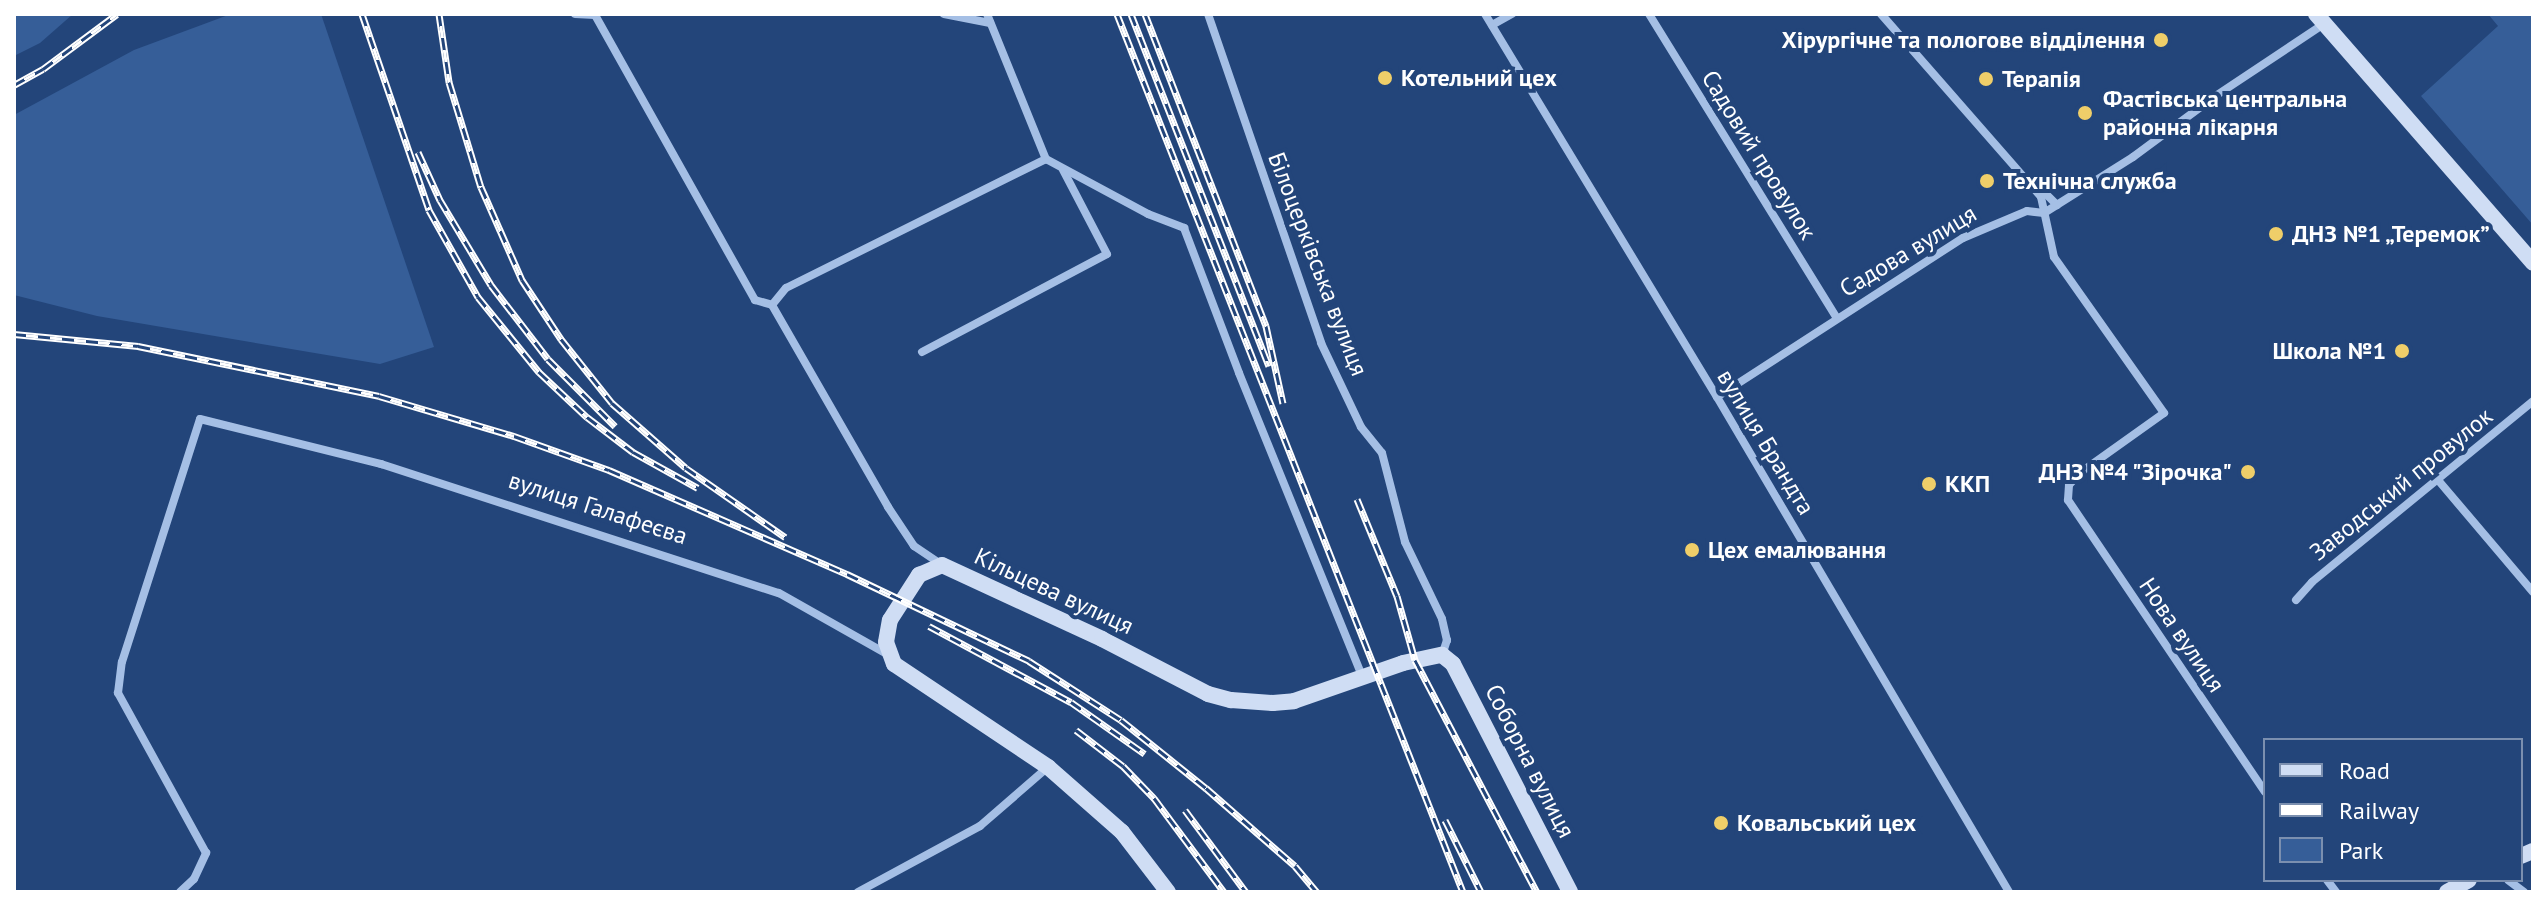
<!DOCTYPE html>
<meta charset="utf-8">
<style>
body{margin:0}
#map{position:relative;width:2547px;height:906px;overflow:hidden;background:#23457a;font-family:"PT Sans",sans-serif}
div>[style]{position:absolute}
.green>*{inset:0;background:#365e98}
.street>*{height:8px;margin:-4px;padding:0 4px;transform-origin:4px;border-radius:4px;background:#a5bfe5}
.secondary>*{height:16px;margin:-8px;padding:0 8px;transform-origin:8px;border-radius:8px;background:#cfddf4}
.rail>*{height:7px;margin-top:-3.5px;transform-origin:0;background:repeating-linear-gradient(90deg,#23457a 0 12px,#fff 0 24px);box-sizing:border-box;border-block:2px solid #fff}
.dots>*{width:22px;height:22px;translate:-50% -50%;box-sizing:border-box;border:4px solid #23457a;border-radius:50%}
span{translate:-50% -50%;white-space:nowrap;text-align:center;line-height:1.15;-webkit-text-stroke:8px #23457a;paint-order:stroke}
.poi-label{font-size:24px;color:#fff;font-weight:700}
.right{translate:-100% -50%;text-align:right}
.left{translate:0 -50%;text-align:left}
.street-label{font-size:24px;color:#fff}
.frame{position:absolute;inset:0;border:16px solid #fff;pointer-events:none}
.legend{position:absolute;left:2263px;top:738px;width:260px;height:144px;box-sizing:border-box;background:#23457a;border:2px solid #7b8faf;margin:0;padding:10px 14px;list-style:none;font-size:24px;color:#fff}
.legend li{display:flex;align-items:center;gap:16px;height:40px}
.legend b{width:40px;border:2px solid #7b8faf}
</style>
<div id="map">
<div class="green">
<div style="clip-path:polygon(14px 14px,73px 14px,40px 43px,14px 56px)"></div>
<div style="clip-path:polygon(231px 14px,321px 14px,434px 347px,380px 364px,97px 316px,14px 295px,14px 115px,134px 50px)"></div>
<div style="clip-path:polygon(2488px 14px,2533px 14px,2533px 225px,2421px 96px,2498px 26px)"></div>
</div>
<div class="street">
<div style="left:575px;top:14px;width:20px;rotate:3deg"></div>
<div style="left:595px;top:15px;width:327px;rotate:60.7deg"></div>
<div style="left:755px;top:300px;width:18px;rotate:16deg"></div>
<div style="left:772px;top:305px;width:233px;rotate:60.1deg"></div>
<div style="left:888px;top:507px;width:47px;rotate:56.3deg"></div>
<div style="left:914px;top:546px;width:34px;rotate:34deg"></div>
<div style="left:944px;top:14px;width:47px;rotate:11.1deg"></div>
<div style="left:987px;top:14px;width:157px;rotate:67.9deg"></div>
<div style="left:1208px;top:14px;width:348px;rotate:71deg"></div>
<div style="left:1321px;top:343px;width:93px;rotate:64.5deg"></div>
<div style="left:1361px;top:427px;width:33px;rotate:51deg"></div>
<div style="left:1382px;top:453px;width:92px;rotate:75.5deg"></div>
<div style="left:1405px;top:542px;width:85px;rotate:64.3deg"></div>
<div style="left:1442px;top:619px;width:22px;rotate:77deg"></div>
<div style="left:1447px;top:640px;width:16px;rotate:108deg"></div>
<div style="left:1485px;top:14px;width:448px;rotate:58.8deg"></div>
<div style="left:1717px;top:397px;width:575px;rotate:59.46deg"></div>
<div style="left:1649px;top:14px;width:356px;rotate:58.3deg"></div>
<div style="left:1881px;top:14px;width:243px;rotate:48.8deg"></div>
<div style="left:2041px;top:197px;width:61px;rotate:77.8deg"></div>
<div style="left:2054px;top:257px;width:191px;rotate:54.8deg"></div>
<div style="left:2164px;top:413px;width:103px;rotate:144.5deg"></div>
<div style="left:2080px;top:473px;width:16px;rotate:133deg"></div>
<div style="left:2069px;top:485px;width:15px;rotate:94deg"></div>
<div style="left:2068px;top:500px;width:352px;rotate:56deg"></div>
<div style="left:1492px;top:25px;width:23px;rotate:-29deg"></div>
<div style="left:2038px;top:186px;width:27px;rotate:45deg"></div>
<div style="left:772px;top:305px;width:22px;rotate:-51deg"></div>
<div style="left:786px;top:288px;width:290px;rotate:-26.4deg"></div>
<div style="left:1046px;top:159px;width:116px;rotate:28.3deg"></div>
<div style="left:1148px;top:214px;width:39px;rotate:21deg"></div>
<div style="left:1184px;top:228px;width:155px;rotate:69.2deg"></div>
<div style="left:1239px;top:373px;width:329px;rotate:67.9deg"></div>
<div style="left:922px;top:352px;width:209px;rotate:-27.9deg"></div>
<div style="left:1107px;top:254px;width:95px;rotate:-117.6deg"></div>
<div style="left:1717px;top:397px;width:293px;rotate:-32.9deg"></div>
<div style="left:1963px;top:238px;width:69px;rotate:-22.9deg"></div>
<div style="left:2027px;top:211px;width:17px;rotate:7deg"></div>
<div style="left:2044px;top:213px;width:105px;rotate:-32.2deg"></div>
<div style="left:2133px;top:157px;width:101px;rotate:-36.5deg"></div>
<div style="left:2214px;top:97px;width:132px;rotate:-33.6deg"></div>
<div style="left:2438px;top:480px;width:147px;rotate:49.7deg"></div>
<div style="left:2296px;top:600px;width:24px;rotate:-48deg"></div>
<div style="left:2312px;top:582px;width:286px;rotate:-39.3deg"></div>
<div style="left:2327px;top:880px;width:15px;rotate:53deg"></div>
<div style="left:2508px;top:880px;width:20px;rotate:37deg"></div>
<div style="left:180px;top:892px;width:19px;rotate:-43deg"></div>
<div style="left:194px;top:879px;width:29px;rotate:-65deg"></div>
<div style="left:206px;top:853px;width:183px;rotate:-118.8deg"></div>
<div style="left:118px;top:693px;width:31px;rotate:-83deg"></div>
<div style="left:122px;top:662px;width:255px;rotate:-72.2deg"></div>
<div style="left:200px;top:419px;width:187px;rotate:14deg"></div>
<div style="left:381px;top:464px;width:418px;rotate:18deg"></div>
<div style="left:779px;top:593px;width:124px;rotate:29.5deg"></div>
<div style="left:858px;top:892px;width:139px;rotate:-28.4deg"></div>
<div style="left:980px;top:826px;width:90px;rotate:-40.9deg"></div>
</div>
<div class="secondary">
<div style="left:2316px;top:14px;width:330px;rotate:48.9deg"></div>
<div style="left:2521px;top:856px;width:13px;rotate:-23deg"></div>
<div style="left:1168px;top:892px;width:76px;rotate:-127.5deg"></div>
<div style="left:1122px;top:832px;width:98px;rotate:-138.7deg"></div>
<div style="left:1048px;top:767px;width:185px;rotate:-146.2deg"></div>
<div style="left:894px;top:664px;width:23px;rotate:-110deg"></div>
<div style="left:886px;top:642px;width:22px;rotate:-80deg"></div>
<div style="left:890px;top:620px;width:54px;rotate:-57.2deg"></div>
<div style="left:919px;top:575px;width:25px;rotate:-23deg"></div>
<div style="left:942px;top:565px;width:176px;rotate:24.8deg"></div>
<div style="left:1102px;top:639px;width:119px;rotate:27.4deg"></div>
<div style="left:1208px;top:694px;width:24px;rotate:15deg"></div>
<div style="left:1231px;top:700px;width:42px;rotate:4.1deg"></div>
<div style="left:1273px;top:703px;width:21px;rotate:-5deg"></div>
<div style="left:1294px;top:701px;width:115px;rotate:-19.2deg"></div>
<div style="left:1403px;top:663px;width:40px;rotate:-12deg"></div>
<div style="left:1442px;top:655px;width:14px;rotate:39deg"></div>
<div style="left:1453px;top:664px;width:256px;rotate:62.8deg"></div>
<div style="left:2447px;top:892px;width:25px;rotate:-29deg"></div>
</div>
<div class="rail">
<div style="left:362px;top:14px;width:207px;rotate:71.1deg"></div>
<div style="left:429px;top:210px;width:100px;rotate:60.6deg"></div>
<div style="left:478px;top:297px;width:97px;rotate:50.9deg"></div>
<div style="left:539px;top:372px;width:66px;rotate:43.2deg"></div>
<div style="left:587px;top:417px;width:58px;rotate:37.3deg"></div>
<div style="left:633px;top:452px;width:74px;rotate:29deg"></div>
<div style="left:439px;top:14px;width:69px;rotate:81.6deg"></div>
<div style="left:449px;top:82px;width:110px;rotate:73.1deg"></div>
<div style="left:481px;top:187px;width:102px;rotate:66.2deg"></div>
<div style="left:522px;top:280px;width:71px;rotate:56.5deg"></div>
<div style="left:561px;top:339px;width:82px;rotate:51.4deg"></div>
<div style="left:612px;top:403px;width:98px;rotate:41.3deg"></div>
<div style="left:686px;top:468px;width:121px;rotate:34.9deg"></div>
<div style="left:1117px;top:14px;width:944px;rotate:68.49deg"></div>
<div style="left:1131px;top:14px;width:378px;rotate:68.6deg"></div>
<div style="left:1145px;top:14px;width:335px;rotate:68.8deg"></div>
<div style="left:1266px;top:326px;width:79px;rotate:77.6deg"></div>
<div style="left:14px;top:85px;width:33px;rotate:-29deg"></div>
<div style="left:43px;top:69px;width:92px;rotate:-36.6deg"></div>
<div style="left:418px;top:152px;width:53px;rotate:65.4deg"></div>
<div style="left:440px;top:200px;width:99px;rotate:59deg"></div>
<div style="left:491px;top:285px;width:93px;rotate:52.4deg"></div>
<div style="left:548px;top:359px;width:95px;rotate:45deg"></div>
<div style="left:14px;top:334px;width:125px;rotate:5.5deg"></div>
<div style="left:138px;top:346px;width:246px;rotate:11.7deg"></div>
<div style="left:379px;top:396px;width:141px;rotate:16.5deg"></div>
<div style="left:514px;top:436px;width:101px;rotate:19.7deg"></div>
<div style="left:609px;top:470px;width:260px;rotate:23.6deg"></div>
<div style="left:847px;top:574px;width:202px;rotate:25.5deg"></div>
<div style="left:1029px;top:661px;width:109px;rotate:32.7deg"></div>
<div style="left:1121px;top:720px;width:109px;rotate:38.7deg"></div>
<div style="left:1206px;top:788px;width:118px;rotate:41.2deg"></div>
<div style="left:1295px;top:866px;width:34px;rotate:50deg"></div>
<div style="left:1357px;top:499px;width:105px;rotate:67.6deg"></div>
<div style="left:1397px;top:596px;width:66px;rotate:74.3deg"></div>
<div style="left:1415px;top:660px;width:262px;rotate:62.3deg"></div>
<div style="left:929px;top:626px;width:161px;rotate:28.2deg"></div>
<div style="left:1071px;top:702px;width:90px;rotate:35.1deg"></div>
<div style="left:1076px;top:730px;width:59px;rotate:37.5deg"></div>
<div style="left:1123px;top:766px;width:45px;rotate:45.9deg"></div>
<div style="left:1154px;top:798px;width:117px;rotate:53.3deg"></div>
<div style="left:1185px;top:810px;width:102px;rotate:53.4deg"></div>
<div style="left:1445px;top:820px;width:80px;rotate:63.4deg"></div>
</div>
<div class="dots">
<div style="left:2161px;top:40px;background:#efce69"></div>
<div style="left:1385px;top:78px;background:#efce69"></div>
<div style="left:1986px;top:79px;background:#efce69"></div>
<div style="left:2085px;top:113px;background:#efce69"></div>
<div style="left:1987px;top:181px;background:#efce69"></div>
<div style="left:2276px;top:234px;background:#efce69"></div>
<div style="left:2402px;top:351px;background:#efce69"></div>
<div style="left:2248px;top:472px;background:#efce69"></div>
<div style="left:1929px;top:484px;background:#efce69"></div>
<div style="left:1692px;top:550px;background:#efce69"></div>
<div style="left:1721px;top:823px;background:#efce69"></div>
</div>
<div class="poi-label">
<span class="right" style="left:2145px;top:40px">Хірургічне та пологове відділення</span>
<span class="left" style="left:1401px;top:78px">Котельний цех</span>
<span class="left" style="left:2002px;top:79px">Терапія</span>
<span class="left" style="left:2103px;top:113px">Фастівська центральна<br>районна лікарня</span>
<span class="left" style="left:2003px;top:181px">Технічна служба</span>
<span class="left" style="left:2292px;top:234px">ДНЗ №1 „Теремок”</span>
<span class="right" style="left:2386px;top:351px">Школа №1</span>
<span class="right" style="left:2232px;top:472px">ДНЗ №4 "Зірочка"</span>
<span class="left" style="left:1945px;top:484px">ККП</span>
<span class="left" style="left:1708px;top:550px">Цех емалювання</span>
<span class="left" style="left:1737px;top:823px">Ковальський цех</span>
</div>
<div class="street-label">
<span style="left:1759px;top:155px;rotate:58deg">Садовий провулок</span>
<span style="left:1908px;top:251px;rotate:-31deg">Садова вулиця</span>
<span style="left:1318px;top:264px;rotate:69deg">Білоцерківська вулиця</span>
<span style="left:1766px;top:442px;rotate:59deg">вулиця Брандта</span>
<span style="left:2401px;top:484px;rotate:-39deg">Заводський провулок</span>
<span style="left:598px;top:508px;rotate:18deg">вулиця Галафеєва</span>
<span style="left:1054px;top:591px;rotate:25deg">Кільцева вулиця</span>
<span style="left:2182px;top:635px;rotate:56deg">Нова вулиця</span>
<span style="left:1530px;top:761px;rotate:63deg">Соборна вулиця</span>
</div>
<div class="frame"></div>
<ul class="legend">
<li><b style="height:10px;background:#cfddf4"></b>Road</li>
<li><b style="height:10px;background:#fff"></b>Railway</li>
<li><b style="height:22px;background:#365e98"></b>Park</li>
</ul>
</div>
